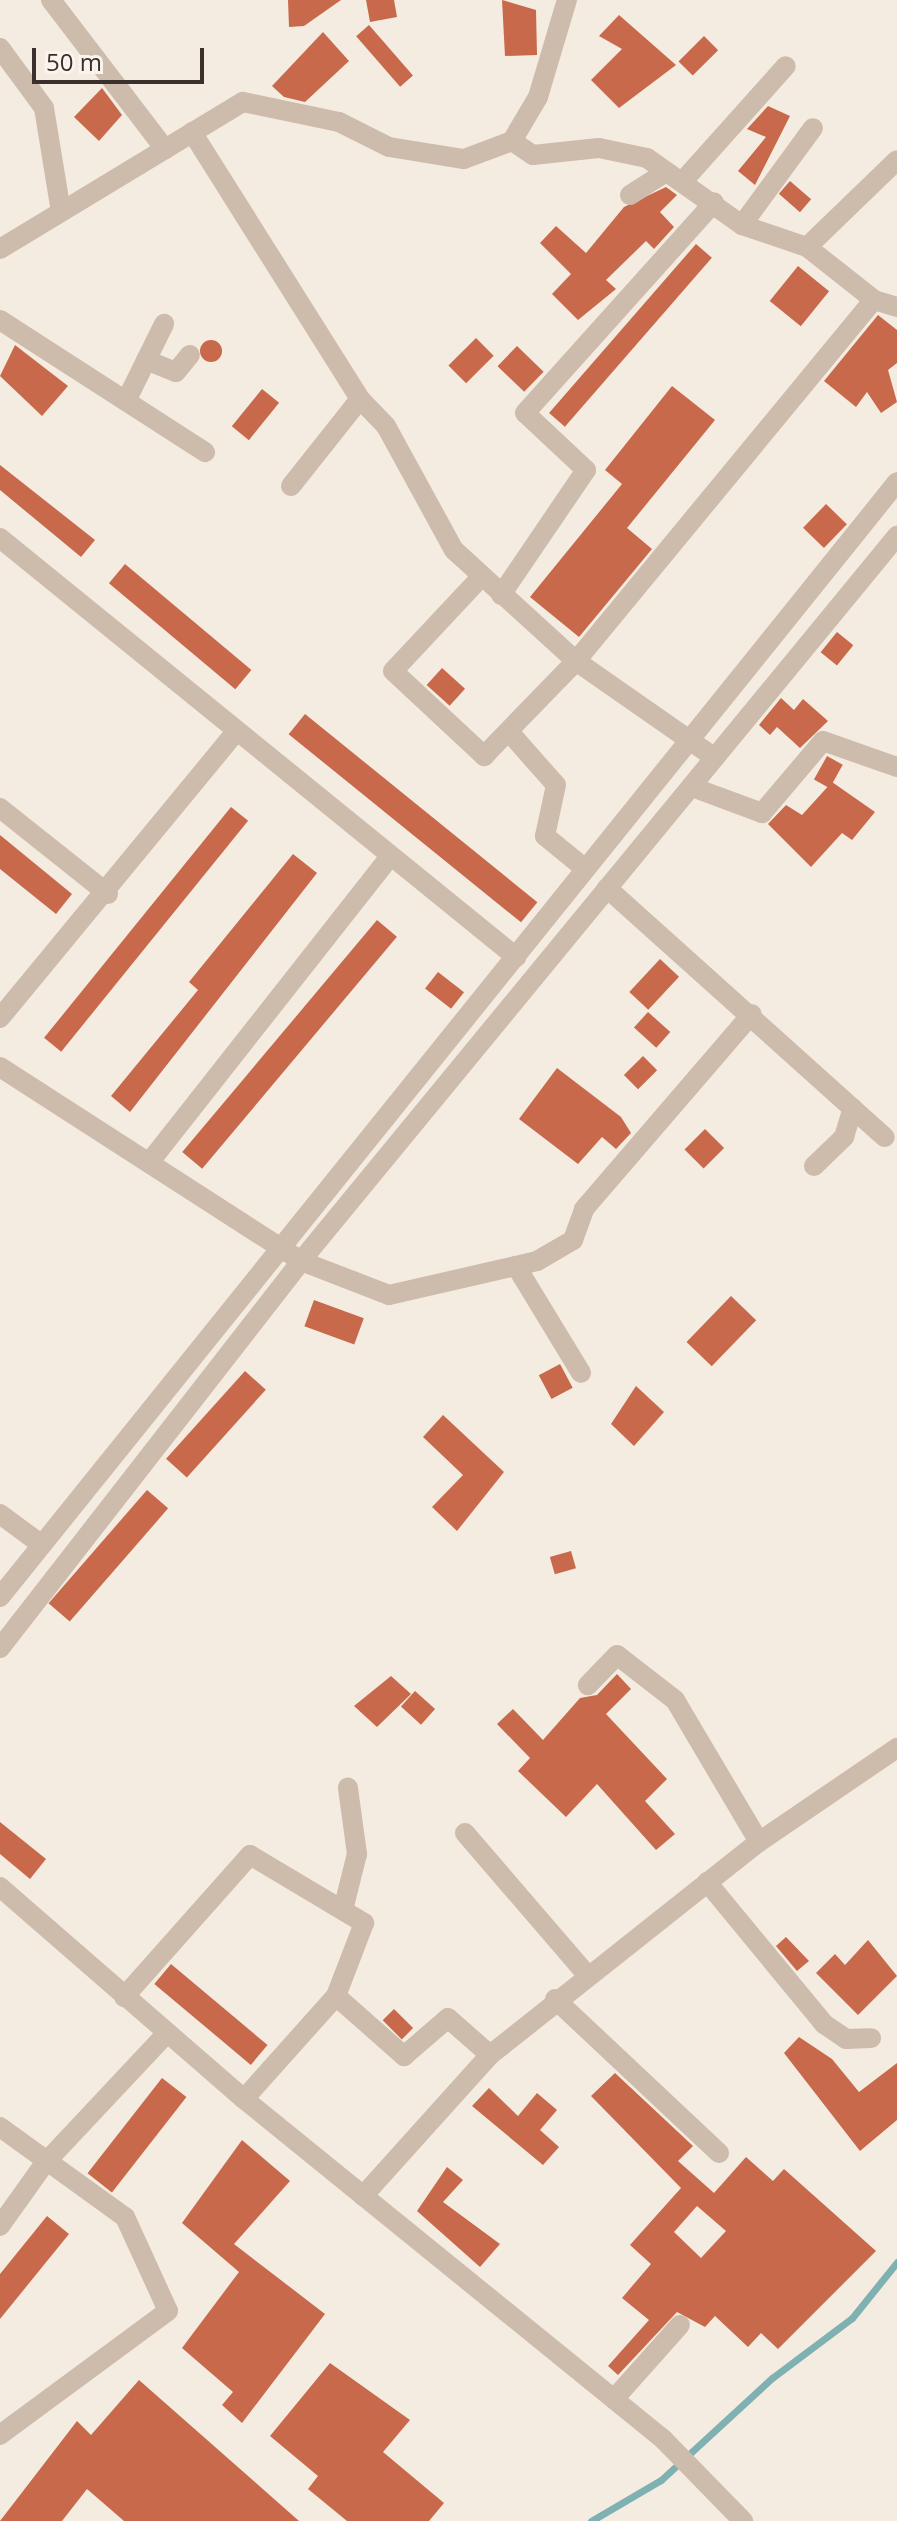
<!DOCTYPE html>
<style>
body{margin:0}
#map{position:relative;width:897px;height:2521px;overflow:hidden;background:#f4ebe1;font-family:"Open Sans",sans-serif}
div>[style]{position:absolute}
.stream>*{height:7px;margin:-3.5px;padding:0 3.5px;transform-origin:3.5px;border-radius:3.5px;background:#7fb0b2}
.building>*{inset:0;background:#c8694b;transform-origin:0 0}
.round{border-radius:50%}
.minor>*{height:20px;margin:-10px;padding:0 10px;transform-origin:10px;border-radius:10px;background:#cdbbac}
span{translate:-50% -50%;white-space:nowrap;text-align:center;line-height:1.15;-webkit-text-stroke:6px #fbf5ee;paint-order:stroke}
.scale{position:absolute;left:32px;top:48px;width:172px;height:36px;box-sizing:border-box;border:4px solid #3b302b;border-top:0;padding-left:10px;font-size:24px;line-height:28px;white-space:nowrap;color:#3b302b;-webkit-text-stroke:6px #fbf5ee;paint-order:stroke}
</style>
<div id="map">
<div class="stream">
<div style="left:591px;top:2521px;width:81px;rotate:-30.4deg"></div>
<div style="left:661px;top:2480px;width:151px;rotate:-42.6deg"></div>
<div style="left:772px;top:2378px;width:100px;rotate:-36.9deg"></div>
<div style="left:852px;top:2318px;width:72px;rotate:-51.2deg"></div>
</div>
<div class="building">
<div style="clip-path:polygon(288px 0,341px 0,304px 26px,289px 27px)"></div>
<div style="clip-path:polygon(366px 0,394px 0,397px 17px,370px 22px)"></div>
<div style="clip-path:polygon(502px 0,536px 10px,537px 55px,505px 56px)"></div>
<div style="clip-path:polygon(619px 15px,676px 65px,619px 108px,591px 80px,622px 49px,599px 36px)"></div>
<div style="left:369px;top:25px;width:67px;height:17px;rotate:49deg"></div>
<div style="clip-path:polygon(323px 32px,349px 61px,305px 102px,284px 97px,272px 86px)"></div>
<div style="left:704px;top:36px;width:20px;height:36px;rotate:45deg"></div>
<div style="clip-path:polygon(102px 88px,122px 115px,99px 141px,74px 117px)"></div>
<div style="clip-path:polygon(768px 106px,790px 116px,755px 185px,738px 171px,766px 137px,747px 129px)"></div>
<div style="left:790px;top:181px;width:28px;height:17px;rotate:41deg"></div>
<div style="clip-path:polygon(666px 187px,677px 195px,660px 212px,674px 227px,654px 249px,646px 241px,606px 280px,616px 289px,578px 320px,552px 294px,571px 274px,540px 243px,556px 226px,586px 253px,624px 207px)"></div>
<div style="left:696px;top:244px;width:21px;height:224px;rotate:41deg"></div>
<div style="left:798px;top:266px;width:40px;height:45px;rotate:39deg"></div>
<div style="clip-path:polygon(878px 315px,897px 330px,897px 363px,888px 370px,897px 402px,881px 413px,867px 392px,856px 407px,824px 381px)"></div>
<div style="left:476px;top:338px;width:25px;height:39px;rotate:45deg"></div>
<div class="round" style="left:200px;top:340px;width:22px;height:22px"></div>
<div style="clip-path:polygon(15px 345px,68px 386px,42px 416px,0 376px)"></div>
<div style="left:517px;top:346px;width:37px;height:28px;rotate:44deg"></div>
<div style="clip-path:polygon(672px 386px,715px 420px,627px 528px,652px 549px,579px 637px,530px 597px,622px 484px,605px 470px)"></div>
<div style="left:262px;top:389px;width:22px;height:48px;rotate:39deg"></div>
<div style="clip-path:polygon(0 465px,95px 540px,81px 557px,0 490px)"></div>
<div style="left:826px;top:504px;width:29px;height:33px;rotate:44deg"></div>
<div style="left:125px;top:564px;width:165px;height:25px;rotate:40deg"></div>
<div style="left:837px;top:632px;width:21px;height:26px;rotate:39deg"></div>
<div style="left:442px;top:668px;width:31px;height:23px;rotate:42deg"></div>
<div style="clip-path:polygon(781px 698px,794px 710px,803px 699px,828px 721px,800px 748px,777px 727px,770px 735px,759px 725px)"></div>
<div style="left:305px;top:714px;width:299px;height:26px;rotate:39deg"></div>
<div style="left:827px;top:756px;width:18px;height:27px;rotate:29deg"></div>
<div style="clip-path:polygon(832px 782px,875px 812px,852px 840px,842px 833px,811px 867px,768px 824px,786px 805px,802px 815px)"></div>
<div style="left:231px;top:807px;width:22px;height:297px;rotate:39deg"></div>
<div style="clip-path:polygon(0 835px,72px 894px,56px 914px,0 869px)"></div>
<div style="clip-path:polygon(293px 854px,317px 873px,130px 1112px,111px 1096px,198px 990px,189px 982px)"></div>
<div style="left:377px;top:920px;width:26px;height:303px;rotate:40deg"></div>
<div style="left:660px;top:959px;width:26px;height:45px;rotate:43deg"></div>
<div style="left:438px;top:972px;width:33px;height:21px;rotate:38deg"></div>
<div style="left:648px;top:1012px;width:30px;height:21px;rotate:42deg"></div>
<div style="left:643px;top:1056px;width:20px;height:27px;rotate:45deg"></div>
<div style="clip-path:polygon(557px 1068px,621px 1117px,631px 1133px,616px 1149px,602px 1137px,578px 1164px,519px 1119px)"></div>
<div style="left:705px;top:1129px;width:27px;height:29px;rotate:45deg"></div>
<div style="left:731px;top:1296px;width:35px;height:64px;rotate:44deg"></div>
<div style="left:314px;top:1300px;width:53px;height:28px;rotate:20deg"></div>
<div style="left:560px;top:1364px;width:27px;height:24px;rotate:62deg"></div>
<div style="left:245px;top:1371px;width:28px;height:118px;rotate:42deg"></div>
<div style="clip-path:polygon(636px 1386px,664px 1412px,634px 1446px,611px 1424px)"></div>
<div style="clip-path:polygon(443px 1415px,504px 1472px,457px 1531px,432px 1507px,463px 1475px,423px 1437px)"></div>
<div style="left:147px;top:1490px;width:28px;height:150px;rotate:41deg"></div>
<div style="left:571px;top:1551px;width:18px;height:22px;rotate:74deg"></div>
<div style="clip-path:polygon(617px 1674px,631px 1689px,606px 1714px,667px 1779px,645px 1801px,675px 1834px,656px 1850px,597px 1784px,566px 1817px,518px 1771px,530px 1758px,497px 1724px,513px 1709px,543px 1740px,580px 1698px,597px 1695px)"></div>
<div style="clip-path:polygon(391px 1676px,411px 1694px,377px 1727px,354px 1706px)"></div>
<div style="left:415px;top:1691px;width:27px;height:21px;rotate:42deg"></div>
<div style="clip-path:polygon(0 1822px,46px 1859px,30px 1879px,0 1854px)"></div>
<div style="clip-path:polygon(786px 1937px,809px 1961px,797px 1971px,776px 1946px)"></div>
<div style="clip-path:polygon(868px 1940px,897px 1976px,858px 2015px,816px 1973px,835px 1954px,845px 1965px)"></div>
<div style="left:171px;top:1964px;width:126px;height:26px;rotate:40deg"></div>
<div style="left:394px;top:2009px;width:27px;height:16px;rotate:45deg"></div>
<div style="clip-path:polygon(799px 2037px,832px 2059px,859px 2092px,897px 2063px,897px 2120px,860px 2151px,784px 2053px)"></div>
<div style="clip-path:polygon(evenodd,615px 2073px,693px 2146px,678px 2161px,714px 2193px,746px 2157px,773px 2181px,784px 2169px,876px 2251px,778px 2349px,761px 2333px,748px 2347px,715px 2316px,705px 2327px,677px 2312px,618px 2375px,608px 2366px,649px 2320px,622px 2298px,651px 2264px,630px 2245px,681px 2188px,591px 2096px,615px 2073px,697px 2206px,726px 2231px,701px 2258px,674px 2232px,697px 2206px)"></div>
<div style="left:162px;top:2078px;width:31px;height:121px;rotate:38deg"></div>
<div style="clip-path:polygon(489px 2088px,518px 2116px,537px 2093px,557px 2110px,540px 2130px,559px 2147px,543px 2165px,472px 2106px)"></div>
<div style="clip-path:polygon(242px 2140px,290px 2181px,234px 2244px,325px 2314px,242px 2423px,222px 2405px,233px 2392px,182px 2348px,239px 2272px,182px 2223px)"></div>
<div style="clip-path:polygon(447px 2167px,463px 2180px,443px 2202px,500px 2244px,480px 2267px,417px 2211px)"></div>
<div style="clip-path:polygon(47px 2216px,69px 2234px,0 2319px,0 2274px)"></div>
<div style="clip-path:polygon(330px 2363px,410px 2420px,383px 2452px,444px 2503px,429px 2521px,347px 2521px,308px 2489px,318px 2476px,270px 2436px)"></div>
<div style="clip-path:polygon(139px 2380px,299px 2521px,124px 2521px,87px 2489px,62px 2521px,0 2521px,77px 2421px,91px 2435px)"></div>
</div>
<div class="minor">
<div style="left:51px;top:0;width:188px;rotate:52.6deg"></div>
<div style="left:0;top:48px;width:74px;rotate:53.7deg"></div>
<div style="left:44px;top:108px;width:105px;rotate:80.7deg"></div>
<div style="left:192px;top:132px;width:315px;rotate:57.8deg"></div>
<div style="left:360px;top:399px;width:37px;rotate:46deg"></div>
<div style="left:386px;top:426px;width:141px;rotate:61.3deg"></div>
<div style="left:454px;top:550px;width:165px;rotate:42.3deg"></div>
<div style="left:576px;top:661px;width:169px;rotate:34.9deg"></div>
<div style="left:512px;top:141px;width:51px;rotate:-59.4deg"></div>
<div style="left:538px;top:97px;width:101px;rotate:-73.4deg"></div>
<div style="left:683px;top:181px;width:154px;rotate:-48.2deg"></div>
<div style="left:630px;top:195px;width:43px;rotate:-32.6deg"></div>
<div style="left:742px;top:225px;width:120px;rotate:-53.8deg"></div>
<div style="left:807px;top:247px;width:125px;rotate:-44deg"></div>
<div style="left:0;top:249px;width:284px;rotate:-31.2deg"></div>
<div style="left:243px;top:102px;width:98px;rotate:11.8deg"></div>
<div style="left:339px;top:122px;width:56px;rotate:26.6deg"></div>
<div style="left:389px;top:147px;width:76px;rotate:9.1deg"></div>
<div style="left:464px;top:159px;width:51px;rotate:-20.6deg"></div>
<div style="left:512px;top:141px;width:25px;rotate:34deg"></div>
<div style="left:533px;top:155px;width:66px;rotate:-6.1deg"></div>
<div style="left:599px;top:148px;width:49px;rotate:11.8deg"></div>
<div style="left:647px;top:158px;width:116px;rotate:35.2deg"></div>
<div style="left:742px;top:225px;width:69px;rotate:18.7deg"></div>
<div style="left:807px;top:247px;width:85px;rotate:38.3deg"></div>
<div style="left:874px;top:300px;width:24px;rotate:17deg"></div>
<div style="left:0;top:320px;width:244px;rotate:32.8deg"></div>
<div style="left:146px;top:360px;width:32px;rotate:22deg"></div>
<div style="left:176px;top:372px;width:22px;rotate:-51deg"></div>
<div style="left:127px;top:399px;width:84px;rotate:-63.7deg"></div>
<div style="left:291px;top:486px;width:111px;rotate:-51.6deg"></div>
<div style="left:0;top:538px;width:665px;rotate:39.08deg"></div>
<div style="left:482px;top:576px;width:130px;rotate:133.1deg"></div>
<div style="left:393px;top:671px;width:125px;rotate:43deg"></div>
<div style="left:484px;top:756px;width:132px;rotate:-45.9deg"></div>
<div style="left:576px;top:661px;width:468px;rotate:-50.5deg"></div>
<div style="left:501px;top:595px;width:151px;rotate:-55.8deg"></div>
<div style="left:586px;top:470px;width:83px;rotate:-136.9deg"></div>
<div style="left:525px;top:413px;width:283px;rotate:-48.1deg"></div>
<div style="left:510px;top:733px;width:69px;rotate:48.5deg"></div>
<div style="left:556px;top:785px;width:52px;rotate:102.2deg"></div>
<div style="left:545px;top:836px;width:49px;rotate:39.2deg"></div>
<div style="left:692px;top:787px;width:75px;rotate:20.4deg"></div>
<div style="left:762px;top:813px;width:94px;rotate:-49.7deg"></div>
<div style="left:823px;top:741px;width:78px;rotate:19.4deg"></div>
<div style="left:0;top:808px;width:138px;rotate:38.5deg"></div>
<div style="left:607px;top:888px;width:373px;rotate:41.9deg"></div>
<div style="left:0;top:1018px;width:371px;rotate:-50.5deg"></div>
<div style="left:0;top:1067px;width:358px;rotate:32.8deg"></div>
<div style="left:301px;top:1261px;width:94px;rotate:21.1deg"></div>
<div style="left:389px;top:1295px;width:152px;rotate:-12.9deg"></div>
<div style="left:537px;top:1261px;width:42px;rotate:-30.3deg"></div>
<div style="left:573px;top:1240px;width:33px;rotate:-70deg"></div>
<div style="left:584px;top:1209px;width:257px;rotate:-49.3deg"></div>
<div style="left:152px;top:1159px;width:383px;rotate:-51.8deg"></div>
<div style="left:814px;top:1166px;width:42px;rotate:-44deg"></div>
<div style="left:844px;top:1137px;width:30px;rotate:-73deg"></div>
<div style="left:516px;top:1266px;width:125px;rotate:58.7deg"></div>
<div style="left:0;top:1514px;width:52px;rotate:36.4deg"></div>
<div style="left:0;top:1597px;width:1431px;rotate:-51.18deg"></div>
<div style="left:0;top:1648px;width:490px;rotate:-52.1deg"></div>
<div style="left:301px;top:1261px;width:939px;rotate:-50.58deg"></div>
<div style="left:465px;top:1833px;width:187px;rotate:49.3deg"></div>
<div style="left:759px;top:1842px;width:167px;rotate:-34.3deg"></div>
<div style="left:707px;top:1882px;width:184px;rotate:50.5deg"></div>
<div style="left:824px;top:2024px;width:27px;rotate:34deg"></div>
<div style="left:846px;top:2039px;width:25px;rotate:-2deg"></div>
<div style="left:0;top:1887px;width:323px;rotate:41deg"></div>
<div style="left:244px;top:2099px;width:540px;rotate:39.06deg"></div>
<div style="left:663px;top:2439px;width:115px;rotate:45.7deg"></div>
<div style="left:343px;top:1910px;width:58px;rotate:-76deg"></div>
<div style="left:357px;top:1854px;width:67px;rotate:-97.8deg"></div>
<div style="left:336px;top:1996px;width:91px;rotate:41.4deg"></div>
<div style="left:404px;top:2056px;width:58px;rotate:-40.8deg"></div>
<div style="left:448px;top:2018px;width:56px;rotate:41.4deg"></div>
<div style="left:124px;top:1997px;width:190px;rotate:-48.4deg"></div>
<div style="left:250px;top:1855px;width:133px;rotate:30.8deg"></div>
<div style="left:364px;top:1923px;width:78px;rotate:111deg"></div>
<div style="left:336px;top:1996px;width:138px;rotate:131.8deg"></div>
<div style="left:555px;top:1999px;width:225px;rotate:43.2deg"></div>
<div style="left:0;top:2127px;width:154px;rotate:35.8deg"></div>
<div style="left:125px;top:2217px;width:103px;rotate:65.4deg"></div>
<div style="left:168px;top:2311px;width:209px;rotate:143.6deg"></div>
<div style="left:363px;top:2196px;width:190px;rotate:-48deg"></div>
<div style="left:490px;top:2055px;width:343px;rotate:-38.4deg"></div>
<div style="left:759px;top:1842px;width:165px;rotate:-120.6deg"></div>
<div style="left:675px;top:1700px;width:73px;rotate:-142.2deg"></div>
<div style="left:617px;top:1655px;width:42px;rotate:134deg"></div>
<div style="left:0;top:2226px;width:77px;rotate:-54.5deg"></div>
<div style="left:45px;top:2163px;width:178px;rotate:-46.8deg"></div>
<div style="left:614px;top:2399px;width:99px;rotate:-48.3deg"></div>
</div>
<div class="scale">50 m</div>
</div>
